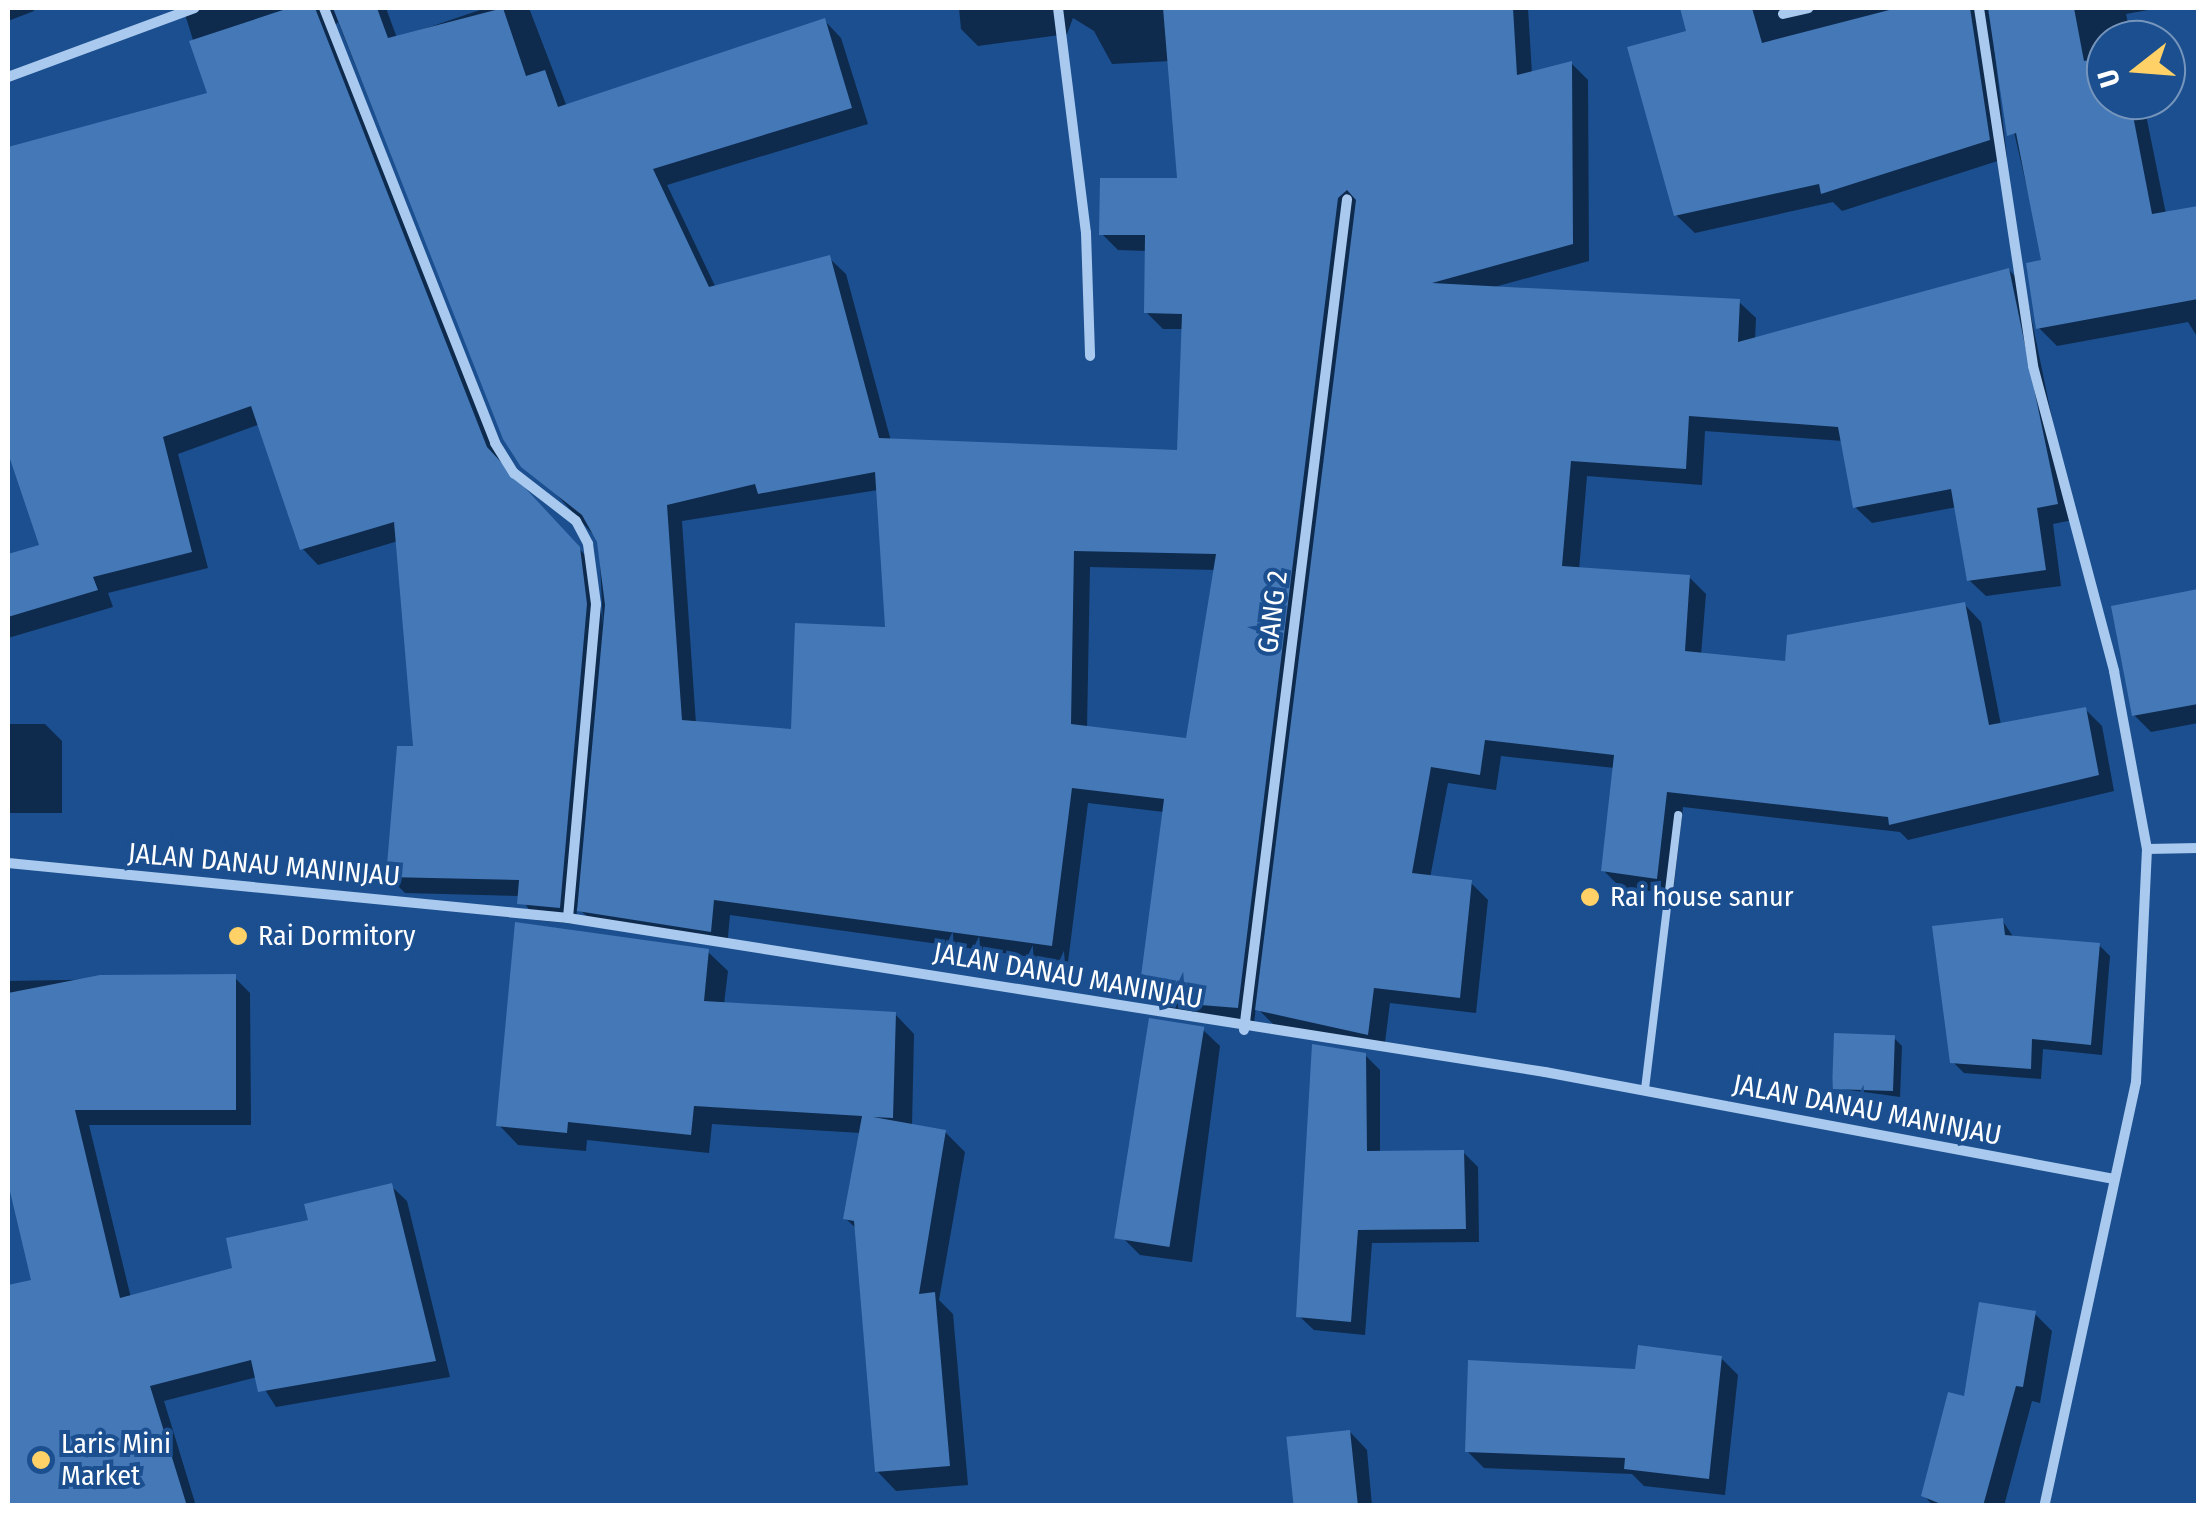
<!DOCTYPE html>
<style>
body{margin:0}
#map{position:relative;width:2206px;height:1513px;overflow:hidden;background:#1b4f8f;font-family:"Fira Sans Condensed",sans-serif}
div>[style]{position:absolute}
.shadow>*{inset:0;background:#0007}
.building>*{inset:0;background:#4478b7;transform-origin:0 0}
.service>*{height:8px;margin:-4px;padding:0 4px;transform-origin:4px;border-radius:4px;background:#a9c9ee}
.minor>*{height:10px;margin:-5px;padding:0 5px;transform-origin:5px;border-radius:5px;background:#a9c9ee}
.dots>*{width:28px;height:28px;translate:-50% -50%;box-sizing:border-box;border:5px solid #1b4f8f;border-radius:50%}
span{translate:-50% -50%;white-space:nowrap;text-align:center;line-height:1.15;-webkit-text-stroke:8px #1b4f8f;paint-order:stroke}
.street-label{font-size:28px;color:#fff}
.poi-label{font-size:28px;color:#fff}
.left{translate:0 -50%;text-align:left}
.frame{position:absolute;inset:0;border:10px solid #fff;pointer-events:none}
.north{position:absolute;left:2086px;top:20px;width:100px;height:100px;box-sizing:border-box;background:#1b4f8f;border:2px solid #7695bc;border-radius:50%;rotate:253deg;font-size:28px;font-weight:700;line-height:40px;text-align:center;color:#fff}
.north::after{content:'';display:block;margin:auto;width:35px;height:45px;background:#ffd166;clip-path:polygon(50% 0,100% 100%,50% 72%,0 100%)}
</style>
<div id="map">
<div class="shadow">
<div style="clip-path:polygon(8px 8px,33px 8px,34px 11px,8px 21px)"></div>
<div style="clip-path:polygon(evenodd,183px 8px,386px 8px,397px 38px,486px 8px,529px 8px,567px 107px,825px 21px,841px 38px,868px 124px,667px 185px,716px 288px,829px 258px,846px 274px,891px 441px,1179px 452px,1184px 329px,1163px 329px,1146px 312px,1148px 251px,1118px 250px,1102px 234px,1180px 181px,1170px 61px,1112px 64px,1094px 31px,1073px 18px,1067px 34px,978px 46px,961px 29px,959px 8px,1528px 8px,1532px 74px,1572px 64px,1588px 80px,1589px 261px,1491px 288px,1739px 302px,1756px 318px,1755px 340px,2009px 270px,2025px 287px,2073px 520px,2053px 524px,2061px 586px,1986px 596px,1969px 580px,1957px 507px,1872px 523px,1855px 507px,1843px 441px,1705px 431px,1702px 485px,1587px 476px,1579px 570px,1689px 577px,1706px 594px,1701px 655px,1787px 664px,1965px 605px,1981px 622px,2001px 725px,2085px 709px,2102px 726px,2114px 791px,1908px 840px,1900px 832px,1683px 807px,1673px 894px,1620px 887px,1603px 870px,1615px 768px,1501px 756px,1496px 790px,1448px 783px,1430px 878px,1471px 883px,1488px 900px,1476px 1013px,1390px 1003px,1384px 1050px,1275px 1026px,1256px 1007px,1254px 1023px,1171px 1017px,1154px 1000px,1142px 983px,1164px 812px,1088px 803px,1068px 962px,730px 915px,727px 947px,597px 926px,577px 907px,576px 924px,536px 920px,520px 896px,405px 893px,388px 876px,415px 749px,398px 541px,318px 565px,302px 548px,260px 424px,178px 454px,208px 568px,108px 593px,113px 607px,8px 638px,8px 557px,42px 547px,8px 408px,8px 149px,210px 94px,183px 8px,338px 22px,505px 438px,599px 541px,603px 625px,595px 566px,503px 466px,331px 29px,338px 22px,183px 8px,878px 490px,887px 629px,794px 731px,696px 724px,682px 521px,878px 490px,183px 8px,1090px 567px,1216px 570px,1188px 741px,1087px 728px,1090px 567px)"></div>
<div style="clip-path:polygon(1683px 8px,2159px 8px,2126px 14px,2132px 40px,2106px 40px,2106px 100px,2143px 100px,2166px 214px,2198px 208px,2198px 338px,2188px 322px,2057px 346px,2039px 328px,2044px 262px,1994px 45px,2007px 158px,1842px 211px,1833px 202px,1695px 233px,1676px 215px,1689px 33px)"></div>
<div style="clip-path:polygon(2198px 592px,2198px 723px,2151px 732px,2134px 715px,2114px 608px)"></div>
<div style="clip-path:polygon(8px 724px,45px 724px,62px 741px,62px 813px,8px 813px)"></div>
<div style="clip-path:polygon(2002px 920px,2014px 938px,2099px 945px,2110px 956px,2102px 1055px,2043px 1049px,2041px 1079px,1964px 1073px,1952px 1061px)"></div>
<div style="clip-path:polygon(708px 952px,728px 971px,724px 1004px,895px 1014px,914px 1034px,912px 1126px,945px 1132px,965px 1152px,939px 1300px,953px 1314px,968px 1485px,896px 1491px,877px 1471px,857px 1229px,846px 1219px,861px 1133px,712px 1124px,709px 1153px,587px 1140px,586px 1151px,518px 1145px,499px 1125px)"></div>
<div style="clip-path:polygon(234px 977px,250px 993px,251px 1125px,89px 1125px,131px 1298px,235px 1270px,391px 1186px,407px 1201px,450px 1377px,276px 1407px,257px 1377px,164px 1401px,196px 1506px,8px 1506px,8px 1288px,34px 1282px,8px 1173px,8px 981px)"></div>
<div style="clip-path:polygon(1202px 1029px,1220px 1046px,1192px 1262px,1140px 1255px,1123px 1238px)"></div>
<div style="clip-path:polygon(1894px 1038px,1902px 1046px,1900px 1097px,1835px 1088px)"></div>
<div style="clip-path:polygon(1365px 1055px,1380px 1070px,1380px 1153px,1463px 1152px,1478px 1167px,1479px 1242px,1372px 1243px,1365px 1335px,1314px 1330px,1299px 1316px)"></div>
<div style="clip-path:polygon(2035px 1314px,2052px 1331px,2040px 1403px,2032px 1401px,2004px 1506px,1934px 1506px,1924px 1496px,1966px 1399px)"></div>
<div style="clip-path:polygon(1721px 1358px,1738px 1375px,1725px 1495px,1644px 1486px,1632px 1474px,1484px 1468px,1467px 1451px,1638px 1371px)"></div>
<div style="clip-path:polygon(1350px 1432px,1367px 1450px,1372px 1506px,1295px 1506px)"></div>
</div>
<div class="building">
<div style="clip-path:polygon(289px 8px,315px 8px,487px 447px,580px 547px,587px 604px,560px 908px,517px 904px,519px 880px,386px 877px,397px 746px,413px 746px,394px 522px,300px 550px,251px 406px,163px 437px,192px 552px,93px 577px,98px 590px,8px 617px,8px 554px,39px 545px,8px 453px,8px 147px,207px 93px,189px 41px)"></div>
<div style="clip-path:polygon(evenodd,333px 8px,377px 8px,388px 38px,503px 8px,526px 76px,545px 70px,558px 107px,825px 18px,852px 108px,653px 169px,709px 287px,830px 255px,879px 438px,1177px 450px,1182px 314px,1144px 313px,1145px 235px,1099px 235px,1100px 178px,1177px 178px,1163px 8px,1513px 8px,1517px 75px,1572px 61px,1573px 244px,1432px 283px,1740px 299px,1738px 342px,2009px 268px,2058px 504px,2037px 508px,2046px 570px,1967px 581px,1951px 489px,1853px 508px,1838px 427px,1689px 416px,1686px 469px,1571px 461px,1562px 566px,1690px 575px,1685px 651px,1785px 661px,1787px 635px,1965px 602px,1989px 725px,2086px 707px,2099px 775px,1889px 825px,1888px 817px,1667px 792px,1657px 879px,1601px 871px,1614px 755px,1485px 740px,1480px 775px,1431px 767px,1412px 873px,1472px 880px,1460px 998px,1374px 988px,1368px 1035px,1255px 1010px,1356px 200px,1347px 190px,1338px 198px,1238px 1008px,1151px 1001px,1153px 986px,1140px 984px,1164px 799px,1072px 788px,1052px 946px,714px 900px,711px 932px,577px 911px,605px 605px,597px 542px,582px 515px,521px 467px,503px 439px,333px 8px,875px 472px,885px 627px,795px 623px,791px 729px,682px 720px,667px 505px,755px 484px,758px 494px,875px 472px,333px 8px,1074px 551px,1216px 554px,1186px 738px,1071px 724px,1074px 551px)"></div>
<div style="clip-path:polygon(1680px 8px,1752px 8px,1762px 43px,1897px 8px,1970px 8px,1990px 140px,1821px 194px,1819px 184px,1674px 216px,1627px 47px,1686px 31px)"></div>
<div style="clip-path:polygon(1988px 8px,2074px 8px,2084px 61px,2106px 57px,2106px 100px,2130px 100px,2152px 214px,2198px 206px,2198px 299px,2036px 329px,2026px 263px,2041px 260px,2016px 133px,2007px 136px)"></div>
<div style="clip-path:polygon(2198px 589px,2198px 704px,2132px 716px,2111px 606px)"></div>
<div style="clip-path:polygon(2003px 918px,2005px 935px,2100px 943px,2091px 1045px,2032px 1039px,2031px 1069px,1950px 1063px,1932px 926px)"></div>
<div style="clip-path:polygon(515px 922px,709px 949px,704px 1001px,896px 1012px,893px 1118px,873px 1117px,946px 1130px,919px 1294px,935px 1292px,950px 1466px,875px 1472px,854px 1221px,843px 1219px,862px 1116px,694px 1106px,691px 1135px,568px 1122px,567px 1133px,496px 1126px)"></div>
<div style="clip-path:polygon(236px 974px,236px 1110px,75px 1110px,120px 1298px,232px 1268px,226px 1238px,308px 1220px,304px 1204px,392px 1183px,436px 1361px,258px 1392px,251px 1360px,150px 1386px,187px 1506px,8px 1506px,8px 1285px,31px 1280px,8px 1183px,8px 993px,100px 975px)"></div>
<div style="left:1149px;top:1018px;width:56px;height:223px;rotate:9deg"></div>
<div style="left:1834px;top:1033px;width:61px;height:56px;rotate:2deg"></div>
<div style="clip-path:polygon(1312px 1044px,1366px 1053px,1367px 1151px,1464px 1150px,1466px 1229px,1358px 1230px,1351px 1322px,1296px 1317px)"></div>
<div style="clip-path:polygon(1979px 1302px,2036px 1311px,2023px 1387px,2016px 1386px,1983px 1506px,1946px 1506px,1921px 1496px,1948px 1392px,1964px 1396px)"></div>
<div style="clip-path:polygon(1638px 1345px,1722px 1356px,1709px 1479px,1624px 1469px,1625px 1458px,1465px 1452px,1468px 1360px,1635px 1369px)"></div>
<div style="left:1350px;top:1430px;width:76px;height:64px;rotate:84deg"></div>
</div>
<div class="service">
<div style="left:1645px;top:1089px;width:276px;rotate:-83.1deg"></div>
</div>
<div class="minor">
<div style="left:324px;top:8px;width:467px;rotate:68.5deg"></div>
<div style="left:495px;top:443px;width:36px;rotate:58deg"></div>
<div style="left:514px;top:473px;width:78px;rotate:37.7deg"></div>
<div style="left:576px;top:521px;width:26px;rotate:62deg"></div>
<div style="left:588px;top:544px;width:61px;rotate:82.4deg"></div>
<div style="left:596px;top:604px;width:315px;rotate:95.1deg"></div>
<div style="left:1058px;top:8px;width:227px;rotate:82.9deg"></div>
<div style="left:1086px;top:233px;width:123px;rotate:88.1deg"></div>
<div style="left:1979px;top:8px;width:362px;rotate:81.4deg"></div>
<div style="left:2033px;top:366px;width:316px;rotate:75.1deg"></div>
<div style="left:2114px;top:671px;width:181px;rotate:79.5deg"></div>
<div style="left:2147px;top:849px;width:233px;rotate:92.7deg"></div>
<div style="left:2136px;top:1082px;width:434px;rotate:102.2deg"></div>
<div style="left:1783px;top:14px;width:26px;rotate:-13deg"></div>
<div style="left:8px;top:77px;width:199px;rotate:-20.3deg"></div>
<div style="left:2147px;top:849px;width:51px;rotate:-1.1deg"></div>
<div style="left:8px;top:863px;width:563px;rotate:5.61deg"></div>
<div style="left:568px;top:918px;width:989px;rotate:8.96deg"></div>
<div style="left:1545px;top:1072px;width:579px;rotate:10.65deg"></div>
<div style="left:1244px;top:1030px;width:837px;rotate:-82.93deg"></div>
</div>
<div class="dots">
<div style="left:1590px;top:897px;background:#ffd166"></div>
<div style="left:238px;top:936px;background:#ffd166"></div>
<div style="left:41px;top:1460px;background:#ffd166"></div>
</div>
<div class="street-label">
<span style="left:1273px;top:612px;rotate:-83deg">GANG 2</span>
<span style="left:264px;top:865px;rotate:5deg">JALAN DANAU MANINJAU</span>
<span style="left:1068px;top:976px;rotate:10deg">JALAN DANAU MANINJAU</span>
<span style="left:1867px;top:1110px;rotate:11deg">JALAN DANAU MANINJAU</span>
</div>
<div class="poi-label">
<span class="left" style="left:1610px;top:897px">Rai house sanur</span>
<span class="left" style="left:258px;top:936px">Rai Dormitory</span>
<span class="left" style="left:61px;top:1460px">Laris Mini<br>Market</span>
</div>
<div class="frame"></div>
<div class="north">U</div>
</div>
